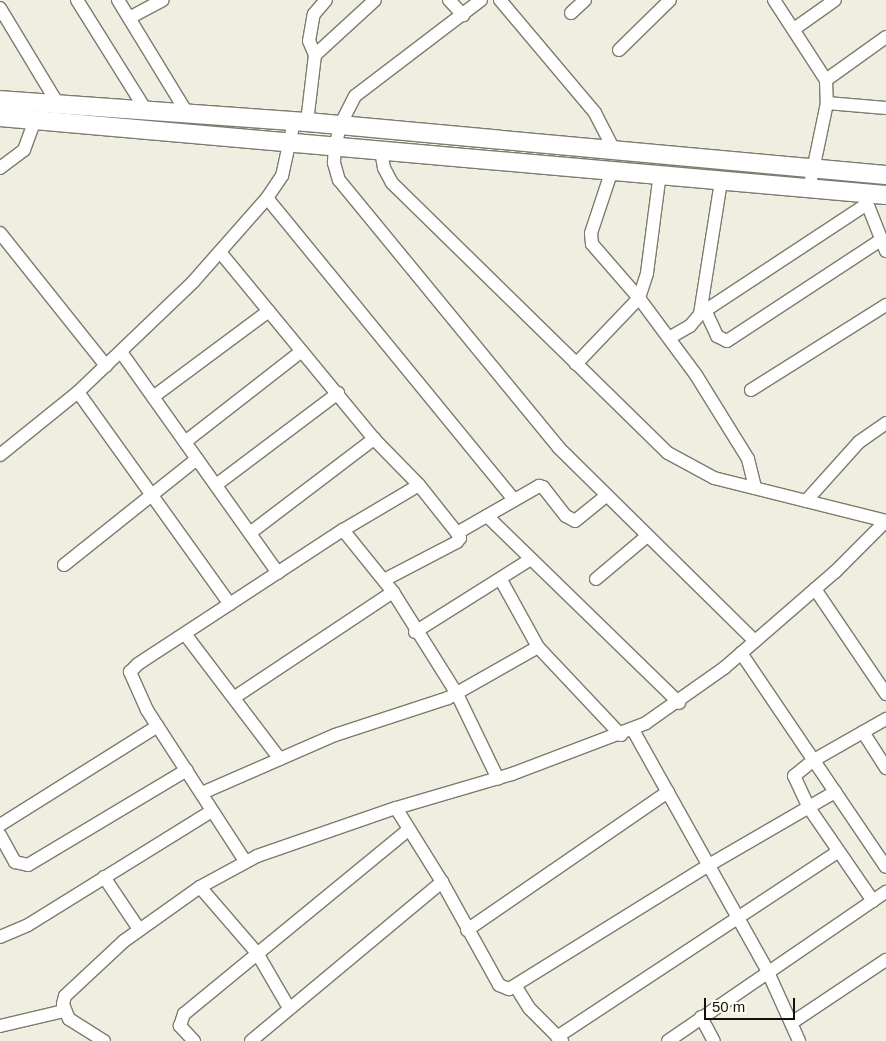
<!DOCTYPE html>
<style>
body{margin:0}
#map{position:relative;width:886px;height:1041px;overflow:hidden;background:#f0eee1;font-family:Arial,sans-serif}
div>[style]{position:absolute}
.roads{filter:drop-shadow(1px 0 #7d7b6f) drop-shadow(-1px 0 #7d7b6f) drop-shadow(0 1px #7d7b6f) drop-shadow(0 -1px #7d7b6f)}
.minor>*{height:12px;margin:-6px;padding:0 6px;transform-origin:6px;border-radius:6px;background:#fff}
.secondary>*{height:18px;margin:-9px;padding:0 9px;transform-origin:9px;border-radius:9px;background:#fff}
span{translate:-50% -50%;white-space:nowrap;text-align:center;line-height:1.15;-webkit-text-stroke:5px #fefcee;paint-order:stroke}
.scale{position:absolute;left:704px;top:998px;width:91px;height:22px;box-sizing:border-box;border:2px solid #11100c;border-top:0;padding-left:6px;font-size:15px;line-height:18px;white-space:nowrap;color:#11100c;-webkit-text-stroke:4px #fefcee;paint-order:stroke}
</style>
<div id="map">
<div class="roads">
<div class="minor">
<div style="left:77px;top:0;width:128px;rotate:58deg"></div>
<div style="left:118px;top:0;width:132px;rotate:58.6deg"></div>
<div style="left:449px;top:0;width:21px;rotate:47deg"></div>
<div style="left:481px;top:0;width:158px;rotate:142.7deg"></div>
<div style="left:355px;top:96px;width:34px;rotate:117deg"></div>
<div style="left:340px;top:126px;width:22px;rotate:103deg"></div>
<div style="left:335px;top:147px;width:16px;rotate:94deg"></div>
<div style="left:334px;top:163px;width:18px;rotate:74deg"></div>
<div style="left:339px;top:180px;width:347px;rotate:50.6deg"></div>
<div style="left:559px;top:448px;width:275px;rotate:44.6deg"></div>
<div style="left:500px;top:0;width:148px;rotate:49.9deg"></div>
<div style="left:595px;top:113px;width:42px;rotate:62.8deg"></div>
<div style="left:774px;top:0;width:95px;rotate:57deg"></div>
<div style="left:826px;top:80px;width:23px;rotate:88deg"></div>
<div style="left:827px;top:103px;width:88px;rotate:101.8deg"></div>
<div style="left:0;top:8px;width:112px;rotate:58.9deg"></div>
<div style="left:571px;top:13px;width:19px;rotate:-43deg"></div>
<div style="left:129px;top:18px;width:38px;rotate:-28deg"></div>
<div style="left:794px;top:29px;width:50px;rotate:-35.3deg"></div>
<div style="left:619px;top:50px;width:71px;rotate:-44.4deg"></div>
<div style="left:315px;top:55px;width:15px;rotate:-113deg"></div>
<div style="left:309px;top:41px;width:27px;rotate:-80deg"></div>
<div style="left:314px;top:14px;width:18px;rotate:-49deg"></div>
<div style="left:826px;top:80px;width:74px;rotate:-35.6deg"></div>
<div style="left:827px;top:103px;width:59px;rotate:4.8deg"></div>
<div style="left:307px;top:122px;width:67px;rotate:-83.2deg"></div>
<div style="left:315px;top:55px;width:81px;rotate:-42.5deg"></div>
<div style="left:381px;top:151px;width:17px;rotate:80deg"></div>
<div style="left:384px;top:168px;width:17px;rotate:62deg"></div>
<div style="left:392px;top:183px;width:386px;rotate:44.4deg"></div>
<div style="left:668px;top:453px;width:52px;rotate:28.5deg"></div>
<div style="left:714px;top:478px;width:177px;rotate:14deg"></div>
<div style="left:0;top:168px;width:30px;rotate:-37deg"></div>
<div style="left:24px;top:150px;width:32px;rotate:-70deg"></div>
<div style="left:612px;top:170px;width:66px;rotate:108.4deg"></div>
<div style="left:591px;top:233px;width:11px;rotate:85deg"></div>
<div style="left:592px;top:244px;width:72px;rotate:49deg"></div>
<div style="left:639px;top:298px;width:96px;rotate:53.5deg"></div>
<div style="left:696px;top:375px;width:99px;rotate:58.2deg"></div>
<div style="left:748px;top:459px;width:30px;rotate:76deg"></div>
<div style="left:267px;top:198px;width:390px;rotate:50.7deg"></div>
<div style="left:865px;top:198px;width:57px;rotate:68.4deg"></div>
<div style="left:0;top:233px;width:170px;rotate:51.4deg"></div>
<div style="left:220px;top:252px;width:242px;rotate:50.5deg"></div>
<div style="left:374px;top:439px;width:64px;rotate:45.6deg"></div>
<div style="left:419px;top:485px;width:61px;rotate:51.6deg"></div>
<div style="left:457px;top:533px;width:6px;rotate:59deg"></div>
<div style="left:460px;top:538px;width:5px;rotate:127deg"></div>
<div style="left:457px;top:542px;width:82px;rotate:152.5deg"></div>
<div style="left:705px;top:310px;width:29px;rotate:65deg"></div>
<div style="left:717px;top:336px;width:11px;rotate:27deg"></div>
<div style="left:727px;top:341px;width:184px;rotate:-33.3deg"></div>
<div style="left:700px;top:314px;width:200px;rotate:-33.4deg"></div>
<div style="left:669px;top:338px;width:24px;rotate:-30deg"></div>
<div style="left:690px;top:326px;width:16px;rotate:-50deg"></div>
<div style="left:700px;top:314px;width:135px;rotate:-81deg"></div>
<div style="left:121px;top:352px;width:271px;rotate:54.6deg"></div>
<div style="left:576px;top:364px;width:91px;rotate:-46.3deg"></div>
<div style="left:639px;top:298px;width:26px;rotate:-72deg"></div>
<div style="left:647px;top:273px;width:101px;rotate:-82.6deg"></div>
<div style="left:751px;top:390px;width:160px;rotate:-32.2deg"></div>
<div style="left:78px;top:392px;width:261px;rotate:54.4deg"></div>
<div style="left:153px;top:397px;width:144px;rotate:-36.6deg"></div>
<div style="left:185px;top:442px;width:148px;rotate:-37.9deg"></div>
<div style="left:0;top:455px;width:100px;rotate:-38.9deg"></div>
<div style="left:78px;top:392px;width:159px;rotate:-43.7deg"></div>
<div style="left:193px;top:282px;width:112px;rotate:-48.6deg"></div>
<div style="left:267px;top:198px;width:27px;rotate:-56deg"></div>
<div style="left:282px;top:176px;width:55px;rotate:-77.5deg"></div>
<div style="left:216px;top:485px;width:153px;rotate:-37deg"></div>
<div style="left:806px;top:501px;width:79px;rotate:-48.1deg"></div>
<div style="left:859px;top:442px;width:33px;rotate:-35deg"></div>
<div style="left:487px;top:516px;width:268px;rotate:44.2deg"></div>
<div style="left:343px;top:530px;width:80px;rotate:51.1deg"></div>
<div style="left:393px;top:592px;width:120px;rotate:57.9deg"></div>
<div style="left:457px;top:694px;width:94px;rotate:64.2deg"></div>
<div style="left:250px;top:533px;width:156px;rotate:-37.2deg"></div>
<div style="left:457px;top:533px;width:95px;rotate:-29.8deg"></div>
<div style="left:539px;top:486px;width:4px;rotate:14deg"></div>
<div style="left:543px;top:487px;width:37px;rotate:52deg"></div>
<div style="left:566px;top:516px;width:10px;rotate:29deg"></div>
<div style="left:575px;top:521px;width:40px;rotate:-39deg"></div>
<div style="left:64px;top:565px;width:170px;rotate:-38.6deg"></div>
<div style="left:596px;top:579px;width:67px;rotate:-40.1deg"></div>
<div style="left:501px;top:580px;width:77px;rotate:61.1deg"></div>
<div style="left:538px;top:647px;width:121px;rotate:46.7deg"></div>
<div style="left:815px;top:589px;width:127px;rotate:55.9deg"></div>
<div style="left:415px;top:632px;width:137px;rotate:-32.2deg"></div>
<div style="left:185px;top:634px;width:157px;rotate:52.8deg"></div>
<div style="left:741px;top:653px;width:258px;rotate:55.9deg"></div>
<div style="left:235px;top:697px;width:190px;rotate:-33.6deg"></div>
<div style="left:633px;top:730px;width:275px;rotate:60.8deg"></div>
<div style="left:767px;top:970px;width:78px;rotate:65.7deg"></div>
<div style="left:863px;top:732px;width:43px;rotate:57.4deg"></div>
<div style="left:202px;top:793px;width:145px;rotate:-23.6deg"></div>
<div style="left:335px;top:735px;width:119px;rotate:-18.1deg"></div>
<div style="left:448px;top:698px;width:103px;rotate:-29.5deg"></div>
<div style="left:396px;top:808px;width:87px;rotate:58.1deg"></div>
<div style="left:442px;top:882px;width:118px;rotate:61deg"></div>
<div style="left:499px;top:985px;width:11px;rotate:22deg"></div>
<div style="left:509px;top:989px;width:235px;rotate:-31.8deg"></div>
<div style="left:709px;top:865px;width:146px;rotate:-30.1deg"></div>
<div style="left:0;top:825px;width:186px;rotate:-32.1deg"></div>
<div style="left:0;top:835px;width:31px;rotate:61deg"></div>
<div style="left:15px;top:862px;width:13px;rotate:13deg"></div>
<div style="left:28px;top:865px;width:185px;rotate:-30.9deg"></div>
<div style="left:245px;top:861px;width:180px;rotate:-123deg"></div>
<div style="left:147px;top:710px;width:42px;rotate:-114.1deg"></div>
<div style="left:130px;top:672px;width:11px;rotate:-45deg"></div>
<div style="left:138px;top:664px;width:245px;rotate:-33.2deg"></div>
<div style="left:343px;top:530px;width:88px;rotate:-30.6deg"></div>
<div style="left:104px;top:877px;width:63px;rotate:56.1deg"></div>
<div style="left:200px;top:887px;width:87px;rotate:49.2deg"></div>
<div style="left:257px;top:953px;width:64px;rotate:59.8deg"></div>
<div style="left:873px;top:901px;width:113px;rotate:-124.5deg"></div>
<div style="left:809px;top:808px;width:35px;rotate:-115deg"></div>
<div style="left:794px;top:776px;width:26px;rotate:-39deg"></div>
<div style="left:814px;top:760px;width:83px;rotate:-29.7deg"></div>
<div style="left:467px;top:930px;width:244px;rotate:-34.5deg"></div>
<div style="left:0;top:937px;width:30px;rotate:-23deg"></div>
<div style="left:28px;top:925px;width:216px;rotate:-31.8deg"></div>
<div style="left:516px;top:987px;width:25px;rotate:58deg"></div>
<div style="left:529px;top:1008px;width:47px;rotate:45deg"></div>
<div style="left:701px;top:1017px;width:27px;rotate:62deg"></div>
<div style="left:793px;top:1022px;width:112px;rotate:-33.7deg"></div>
<div style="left:0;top:1026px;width:66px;rotate:-13.2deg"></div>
<div style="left:557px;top:1037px;width:336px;rotate:-33.4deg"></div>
<div style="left:104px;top:1041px;width:41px;rotate:-147.8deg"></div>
<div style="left:69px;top:1019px;width:16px;rotate:-112deg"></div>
<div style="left:63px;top:1004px;width:8px;rotate:-76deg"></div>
<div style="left:65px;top:996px;width:81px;rotate:-43deg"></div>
<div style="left:124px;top:941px;width:93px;rotate:-35.4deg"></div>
<div style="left:200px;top:887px;width:65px;rotate:-28.5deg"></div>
<div style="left:257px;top:856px;width:147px;rotate:-19.1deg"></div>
<div style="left:396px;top:808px;width:121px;rotate:-16.3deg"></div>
<div style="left:512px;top:774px;width:143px;rotate:-20.8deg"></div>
<div style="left:646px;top:723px;width:95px;rotate:-35.2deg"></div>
<div style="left:724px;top:668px;width:147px;rotate:-40.9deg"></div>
<div style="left:835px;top:572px;width:72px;rotate:-45deg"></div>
<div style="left:194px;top:1041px;width:21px;rotate:-133deg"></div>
<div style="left:180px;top:1026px;width:13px;rotate:-72deg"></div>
<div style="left:184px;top:1014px;width:291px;rotate:-39.4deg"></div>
<div style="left:251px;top:1041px;width:249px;rotate:-39.8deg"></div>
<div style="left:668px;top:1041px;width:264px;rotate:-34.4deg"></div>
</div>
<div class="secondary">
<div style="left:0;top:100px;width:308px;rotate:4.1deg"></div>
<div style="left:307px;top:122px;width:581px;rotate:5.23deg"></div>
<div style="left:0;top:117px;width:889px;rotate:5.03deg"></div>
</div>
</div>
<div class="scale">50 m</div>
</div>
